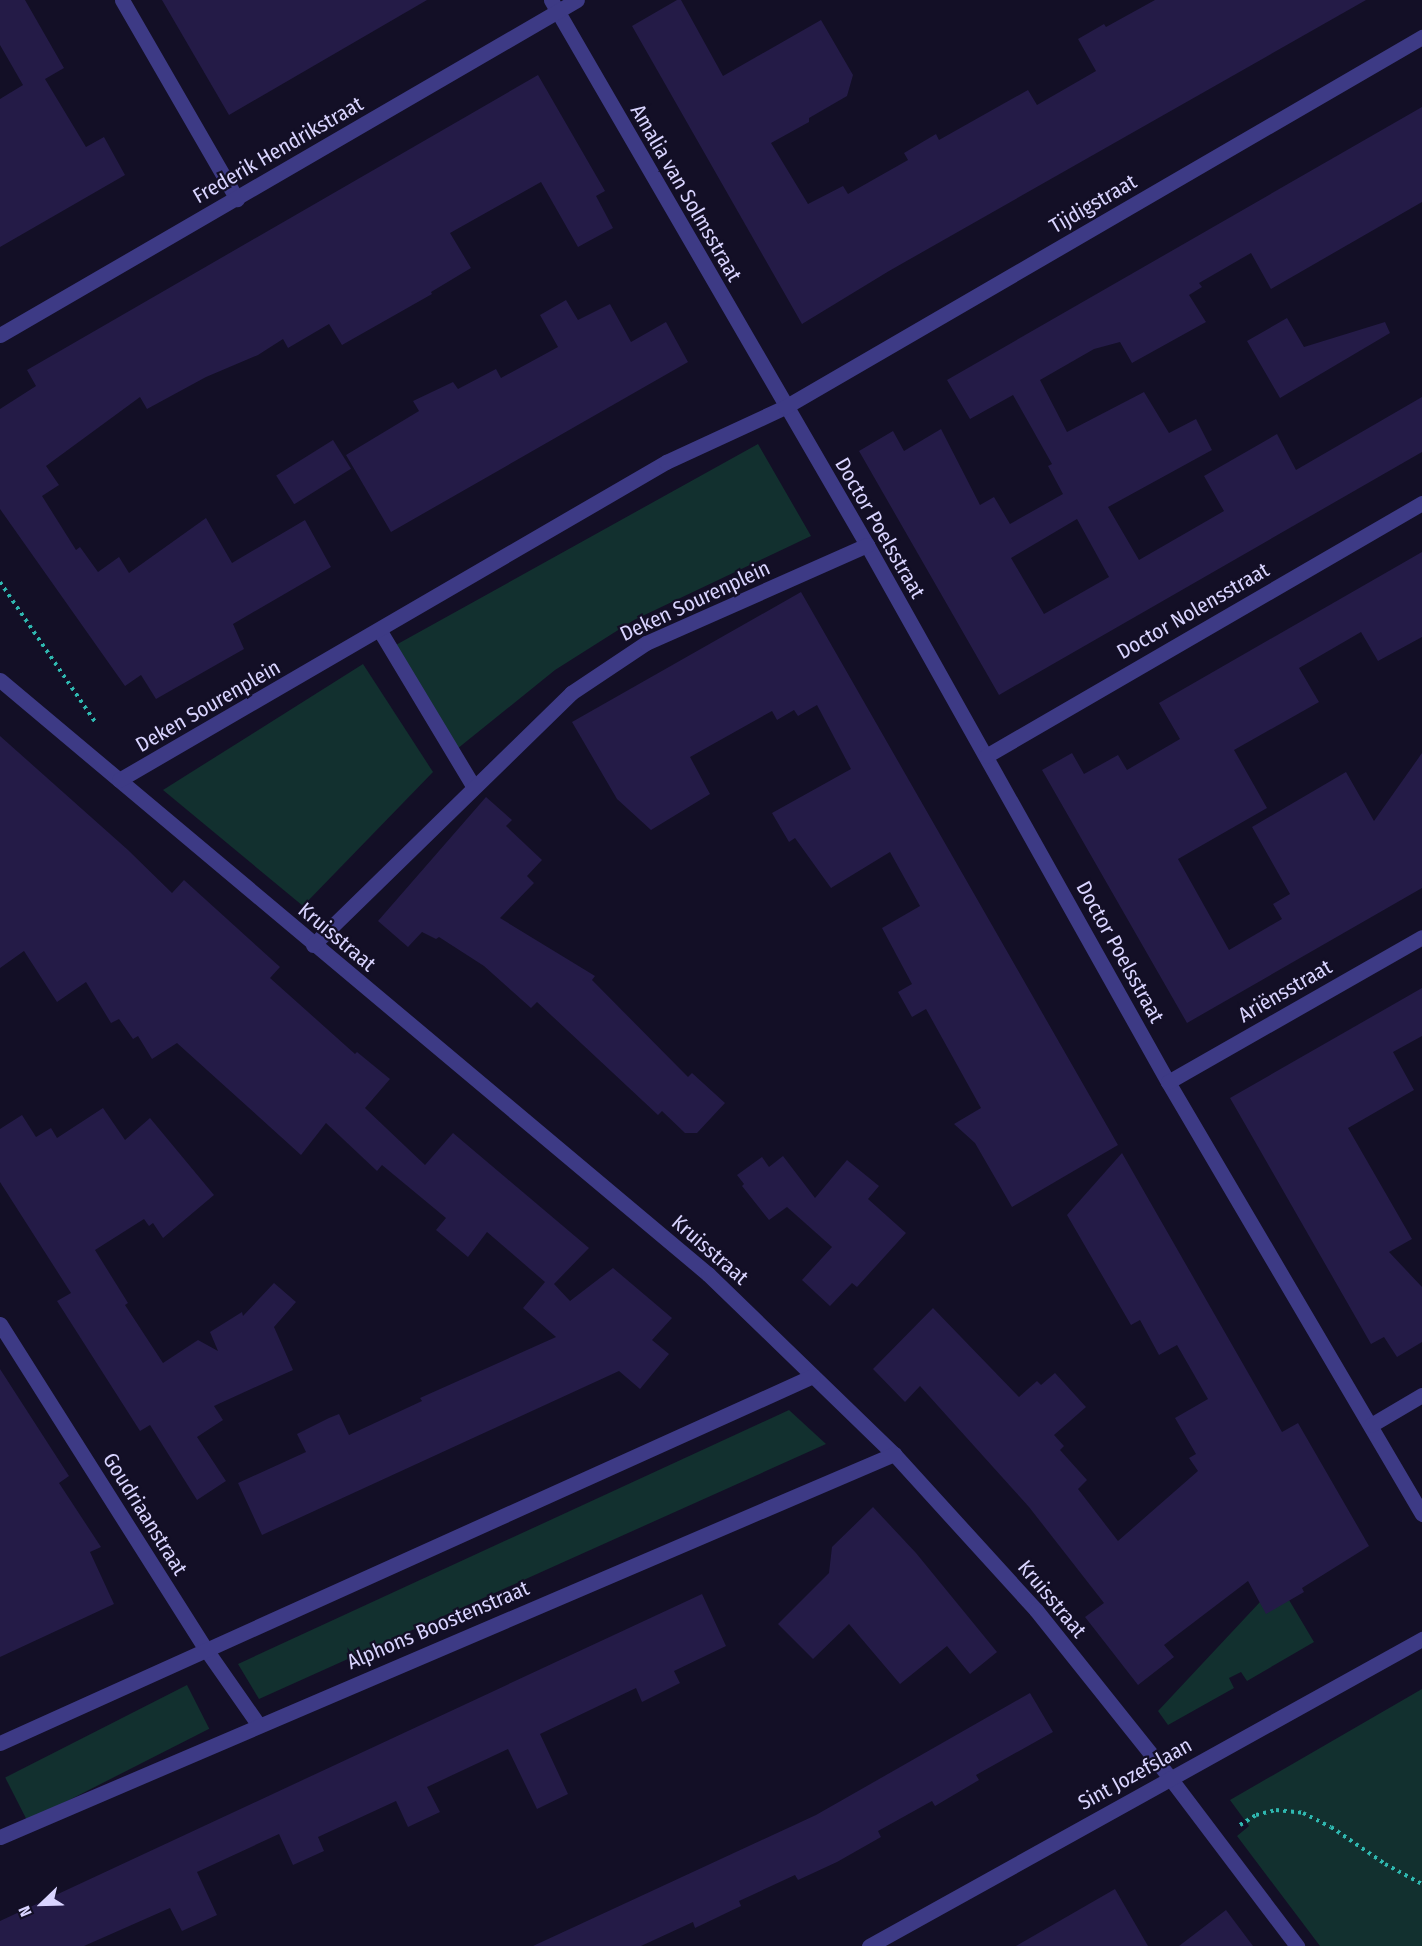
<!DOCTYPE html>
<meta charset="utf-8">
<style>
body{margin:0}
#map{position:relative;width:1422px;height:1946px;overflow:hidden;background:#130f26;font-family:"Fira Sans Condensed",sans-serif}
div>[style]{position:absolute}
.green>*{inset:0;background:#12302f;transform-origin:0 0}
.building>*{inset:0;background:#241b47;transform-origin:0 0}
.path>*{height:4px;margin-top:-2px;transform-origin:0;background:repeating-linear-gradient(90deg,#2fb8b0 0 3px,transparent 0 7.5px)}
.minor>*{height:15px;margin:-7.5px;padding:0 7.5px;transform-origin:7.5px;border-radius:7.5px;background:#3d3a85}
.tertiary>*{height:15px;margin:-7.5px;padding:0 7.5px;transform-origin:7.5px;border-radius:7.5px;background:#3d3a85}
span{translate:-50% -50%;white-space:nowrap;text-align:center;line-height:1.15;-webkit-text-stroke:4.5px #130f26;paint-order:stroke}
.street-label{font-size:21px;color:#d9d4ff}
.north{position:absolute;left:12px;top:1874px;width:60px;height:60px;-webkit-text-stroke:4px #130f26;paint-order:stroke;rotate:247deg;font-size:16px;font-weight:700;line-height:24px;text-align:center;color:#d9d4ff}
.north::after{content:'';display:block;margin:auto;width:21px;height:27px;background:#d9d4ff;clip-path:polygon(50% 0,100% 100%,50% 72%,0 100%)}
</style>
<div id="map">
<div class="green">
<div style="clip-path:polygon(758px 444px,811px 536px,634px 620px,555px 670px,457px 749px,394px 646px)"></div>
<div style="clip-path:polygon(363px 664px,433px 772px,303px 906px,163px 790px)"></div>
<div style="clip-path:polygon(789px 1410px,826px 1444px,259px 1699px,238px 1664px)"></div>
<div style="clip-path:polygon(1289px 1600px,1314px 1642px,1247px 1681px,1241px 1672px,1229px 1678px,1234px 1688px,1168px 1725px,1158px 1711px,1260px 1602px)"></div>
<div style="left:187px;top:1685px;width:49px;height:204px;rotate:63deg"></div>
<div style="clip-path:polygon(1422px 1689px,1422px 1946px,1320px 1946px,1237px 1836px,1249px 1826px,1230px 1800px)"></div>
</div>
<div class="building">
<div style="clip-path:polygon(0 0,25px 0,64px 68px,45px 79px,86px 147px,104px 137px,125px 175px,0 247px,0 99px,23px 85px,0 45px)"></div>
<div style="clip-path:polygon(162px 0,427px 0,229px 115px)"></div>
<div style="clip-path:polygon(677px 0,681px 0,723px 76px,821px 20px,853px 75px,847px 96px,809px 118px,809px 122px,771px 143px,808px 204px,843px 186px,848px 194px,908px 160px,904px 153px,936px 134px,939px 140px,1028px 90px,1037px 105px,1096px 71px,1078px 39px,1104px 24px,1106px 27px,1155px 0,1366px 0,889px 271px,802px 324px,632px 26px)"></div>
<div style="clip-path:polygon(538px 75px,605px 191px,596px 196px,613px 228px,578px 247px,541px 182px,450px 233px,471px 268px,431px 292px,432px 294px,342px 345px,329px 324px,288px 348px,283px 339px,258px 355px,206px 377px,147px 409px,140px 397px,46px 466px,59px 485px,42px 496px,76px 550px,80px 547px,98px 572px,119px 557px,129px 573px,206px 518px,232px 563px,305px 520px,331px 567px,233px 624px,244px 649px,156px 699px,141px 675px,125px 686px,0 509px,0 409px,36px 386px,27px 370px)"></div>
<div style="clip-path:polygon(evenodd,1422px 107px,1422px 202px,1271px 289px,1251px 253px,1199px 283px,1202px 287px,1189px 295px,1206px 322px,1132px 363px,1120px 342px,1094px 349px,1040px 380px,1067px 432px,1144px 392px,1169px 433px,1196px 419px,1212px 450px,1108px 507px,1139px 560px,1224px 511px,1204px 476px,1277px 434px,1296px 470px,1422px 397px,1422px 452px,999px 695px,859px 451px,893px 431px,904px 451px,941px 429px,980px 505px,994px 497px,1010px 524px,1063px 494px,1048px 466px,1052px 464px,1013px 395px,970px 419px,947px 380px,1422px 107px,1077px 519px,1109px 577px,1044px 614px,1011px 558px,1077px 519px)"></div>
<div style="clip-path:polygon(566px 300px,578px 320px,610px 304px,631px 342px,666px 322px,688px 362px,391px 532px,346px 455px,419px 411px,413px 401px,453px 382px,458px 389px,496px 369px,501px 378px,558px 347px,540px 315px)"></div>
<div style="clip-path:polygon(1287px 318px,1304px 347px,1385px 322px,1390px 333px,1280px 398px,1247px 341px)"></div>
<div style="left:333px;top:440px;width:34px;height:67px;rotate:58deg"></div>
<div style="clip-path:polygon(1422px 552px,1422px 637px,1378px 661px,1361px 632px,1299px 668px,1319px 702px,1234px 750px,1267px 808px,1178px 859px,1229px 950px,1282px 919px,1273px 904px,1290px 894px,1252px 827px,1346px 772px,1374px 821px,1422px 753px,1422px 888px,1187px 1023px,1042px 770px,1072px 753px,1084px 774px,1118px 755px,1127px 770px,1180px 739px,1159px 703px)"></div>
<div style="clip-path:polygon(801px 592px,1118px 1145px,1012px 1207px,975px 1143px,954px 1124px,981px 1108px,926px 1009px,912px 1017px,898px 992px,912px 984px,882px 928px,920px 906px,890px 852px,831px 888px,795px 838px,789px 842px,772px 813px,851px 769px,817px 705px,798px 716px,794px 710px,777px 720px,772px 711px,690px 757px,710px 794px,651px 830px,617px 799px,572px 722px)"></div>
<div style="clip-path:polygon(0 736px,128px 850px,172px 893px,184px 880px,280px 967px,270px 978px,355px 1054px,357px 1052px,390px 1079px,365px 1108px,425px 1165px,453px 1133px,589px 1248px,554px 1284px,570px 1301px,613px 1268px,672px 1318px,652px 1340px,669px 1354px,640px 1389px,619px 1371px,262px 1535px,238px 1483px,306px 1452px,297px 1434px,329px 1418px,339px 1414px,349px 1435px,422px 1401px,420px 1398px,556px 1337px,523px 1308px,545px 1282px,487px 1232px,468px 1257px,436px 1230px,446px 1218px,382px 1165px,377px 1171px,326px 1123px,301px 1155px,177px 1043px,152px 1059px,138px 1036px,133px 1039px,119px 1019px,111px 1023px,86px 982px,57px 1002px,24px 951px,0 968px)"></div>
<div style="clip-path:polygon(486px 797px,512px 820px,506px 826px,542px 860px,527px 876px,534px 883px,500px 918px,595px 976px,592px 980px,688px 1077px,692px 1073px,725px 1103px,697px 1133px,685px 1133px,662px 1111px,658px 1115px,537px 1002px,531px 1008px,484px 966px,439px 937px,436px 939px,422px 932px,408px 947px,378px 921px)"></div>
<div style="clip-path:polygon(1422px 988px,1422px 1036px,1393px 1052px,1414px 1090px,1348px 1128px,1412px 1239px,1389px 1252px,1422px 1287px,1422px 1342px,1397px 1357px,1384px 1337px,1371px 1344px,1230px 1098px)"></div>
<div style="clip-path:polygon(103px 1108px,125px 1140px,150px 1118px,214px 1195px,163px 1238px,153px 1223px,149px 1226px,144px 1219px,95px 1250px,128px 1303px,125px 1305px,163px 1363px,198px 1340px,218px 1351px,210px 1332px,242px 1312px,243px 1316px,274px 1283px,296px 1302px,274px 1327px,293px 1370px,214px 1406px,223px 1420px,197px 1437px,226px 1481px,197px 1500px,150px 1425px,140px 1431px,57px 1301px,71px 1293px,0 1182px,0 1129px,22px 1115px,36px 1137px,51px 1128px,57px 1138px)"></div>
<div style="clip-path:polygon(1122px 1153px,1282px 1432px,1298px 1423px,1369px 1546px,1302px 1588px,1304px 1592px,1266px 1614px,1248px 1581px,1164px 1645px,1174px 1657px,1138px 1685px,1085px 1617px,1104px 1603px,1029px 1507px,920px 1386px,905px 1402px,873px 1369px,933px 1308px,1019px 1397px,1037px 1381px,1041px 1385px,1055px 1373px,1086px 1407px,1054px 1435px,1064px 1446px,1060px 1450px,1087px 1480px,1078px 1489px,1118px 1541px,1198px 1471px,1189px 1458px,1196px 1454px,1175px 1418px,1208px 1399px,1177px 1345px,1159px 1355px,1140px 1320px,1131px 1325px,1067px 1215px)"></div>
<div style="clip-path:polygon(783px 1156px,815px 1198px,847px 1160px,879px 1186px,868px 1199px,906px 1233px,857px 1287px,852px 1283px,830px 1306px,802px 1280px,832px 1247px,787px 1207px,769px 1220px,742px 1186px,744px 1184px,737px 1175px,762px 1157px,769px 1167px)"></div>
<div style="clip-path:polygon(0 1369px,69px 1476px,59px 1483px,101px 1547px,90px 1552px,114px 1604px,0 1657px)"></div>
<div style="clip-path:polygon(873px 1507px,916px 1553px,997px 1652px,970px 1674px,947px 1646px,900px 1684px,849px 1624px,813px 1659px,778px 1624px,829px 1573px,832px 1547px)"></div>
<div style="clip-path:polygon(702px 1594px,726px 1646px,674px 1671px,680px 1683px,642px 1702px,636px 1688px,540px 1734px,568px 1794px,537px 1809px,508px 1749px,427px 1787px,440px 1812px,408px 1827px,396px 1801px,318px 1837px,324px 1851px,293px 1865px,279px 1834px,197px 1872px,217px 1915px,182px 1931px,170px 1908px,84px 1946px,0 1946px,0 1921px)"></div>
<div style="clip-path:polygon(1030px 1693px,1053px 1732px,976px 1775px,979px 1780px,935px 1806px,932px 1801px,878px 1831px,881px 1837px,837px 1862px,798px 1880px,795px 1875px,739px 1901px,741px 1906px,695px 1928px,693px 1922px,641px 1946px,533px 1946px,816px 1815px)"></div>
<div style="clip-path:polygon(1115px 1889px,1148px 1946px,1016px 1946px)"></div>
<div style="clip-path:polygon(1226px 1910px,1253px 1946px,1179px 1946px)"></div>
</div>
<div class="path">
<div style="left:0;top:582px;width:171px;rotate:55.8deg"></div>
<div style="left:1240px;top:1825px;width:19px;rotate:-32deg"></div>
<div style="left:1256px;top:1815px;width:21px;rotate:-14deg"></div>
<div style="left:1276px;top:1810px;width:27px;rotate:6deg"></div>
<div style="left:1303px;top:1813px;width:31px;rotate:27deg"></div>
<div style="left:1331px;top:1827px;width:65px;rotate:34.4deg"></div>
<div style="left:1385px;top:1864px;width:42px;rotate:28.4deg"></div>
</div>
<div class="minor">
<div style="left:122px;top:0;width:230px;rotate:60deg"></div>
<div style="left:551px;top:0;width:630px;rotate:59.89deg"></div>
<div style="left:867px;top:545px;width:616px;rotate:60.73deg"></div>
<div style="left:1168px;top:1082px;width:501px;rotate:59.55deg"></div>
<div style="left:0;top:335px;width:667px;rotate:-30.14deg"></div>
<div style="left:380px;top:631px;width:181px;rotate:59deg"></div>
<div style="left:0;top:680px;width:924px;rotate:40deg"></div>
<div style="left:708px;top:1274px;width:259px;rotate:44.1deg"></div>
<div style="left:894px;top:1454px;width:211px;rotate:47.7deg"></div>
<div style="left:1036px;top:1610px;width:215px;rotate:51.4deg"></div>
<div style="left:1170px;top:1778px;width:211px;rotate:52.9deg"></div>
<div style="left:986px;top:756px;width:504px;rotate:-30.13deg"></div>
<div style="left:119px;top:780px;width:633px;rotate:-30.17deg"></div>
<div style="left:666px;top:462px;width:131px;rotate:-24.8deg"></div>
<div style="left:785px;top:407px;width:737px;rotate:-30.15deg"></div>
<div style="left:313px;top:945px;width:361px;rotate:-44.3deg"></div>
<div style="left:571px;top:693px;width:90px;rotate:-33.7deg"></div>
<div style="left:646px;top:643px;width:242px;rotate:-23.9deg"></div>
<div style="left:1168px;top:1082px;width:292px;rotate:-29.7deg"></div>
<div style="left:0;top:1324px;width:387px;rotate:57.7deg"></div>
<div style="left:207px;top:1651px;width:89px;rotate:55.1deg"></div>
<div style="left:1371px;top:1425px;width:59px;rotate:-30.5deg"></div>
<div style="left:0;top:1743px;width:892px;rotate:-24.3deg"></div>
<div style="left:0;top:1837px;width:973px;rotate:-23.19deg"></div>
</div>
<div class="tertiary">
<div style="left:869px;top:1946px;width:633px;rotate:-29.04deg"></div>
</div>
<div class="street-label">
<span style="left:278px;top:150px;rotate:-30deg">Frederik Hendrikstraat</span>
<span style="left:686px;top:193px;rotate:60deg">Amalia van Solmsstraat</span>
<span style="left:1093px;top:204px;rotate:-30deg">Tijdigstraat</span>
<span style="left:880px;top:528px;rotate:60deg">Doctor Poelsstraat</span>
<span style="left:695px;top:601px;rotate:-25deg">Deken Sourenplein</span>
<span style="left:1193px;top:611px;rotate:-30deg">Doctor Nolensstraat</span>
<span style="left:208px;top:706px;rotate:-30deg">Deken Sourenplein</span>
<span style="left:337px;top:937px;rotate:40deg">Kruisstraat</span>
<span style="left:1120px;top:952px;rotate:61deg">Doctor Poelsstraat</span>
<span style="left:1285px;top:991px;rotate:-30deg">Ariënsstraat</span>
<span style="left:710px;top:1250px;rotate:41deg">Kruisstraat</span>
<span style="left:145px;top:1514px;rotate:58deg">Goudriaanstraat</span>
<span style="left:1052px;top:1599px;rotate:50deg">Kruisstraat</span>
<span style="left:438px;top:1625px;rotate:-23deg">Alphons Boostenstraat</span>
<span style="left:1135px;top:1774px;rotate:-29deg">Sint Jozefslaan</span>
</div>
<div class="north">N</div>
</div>
